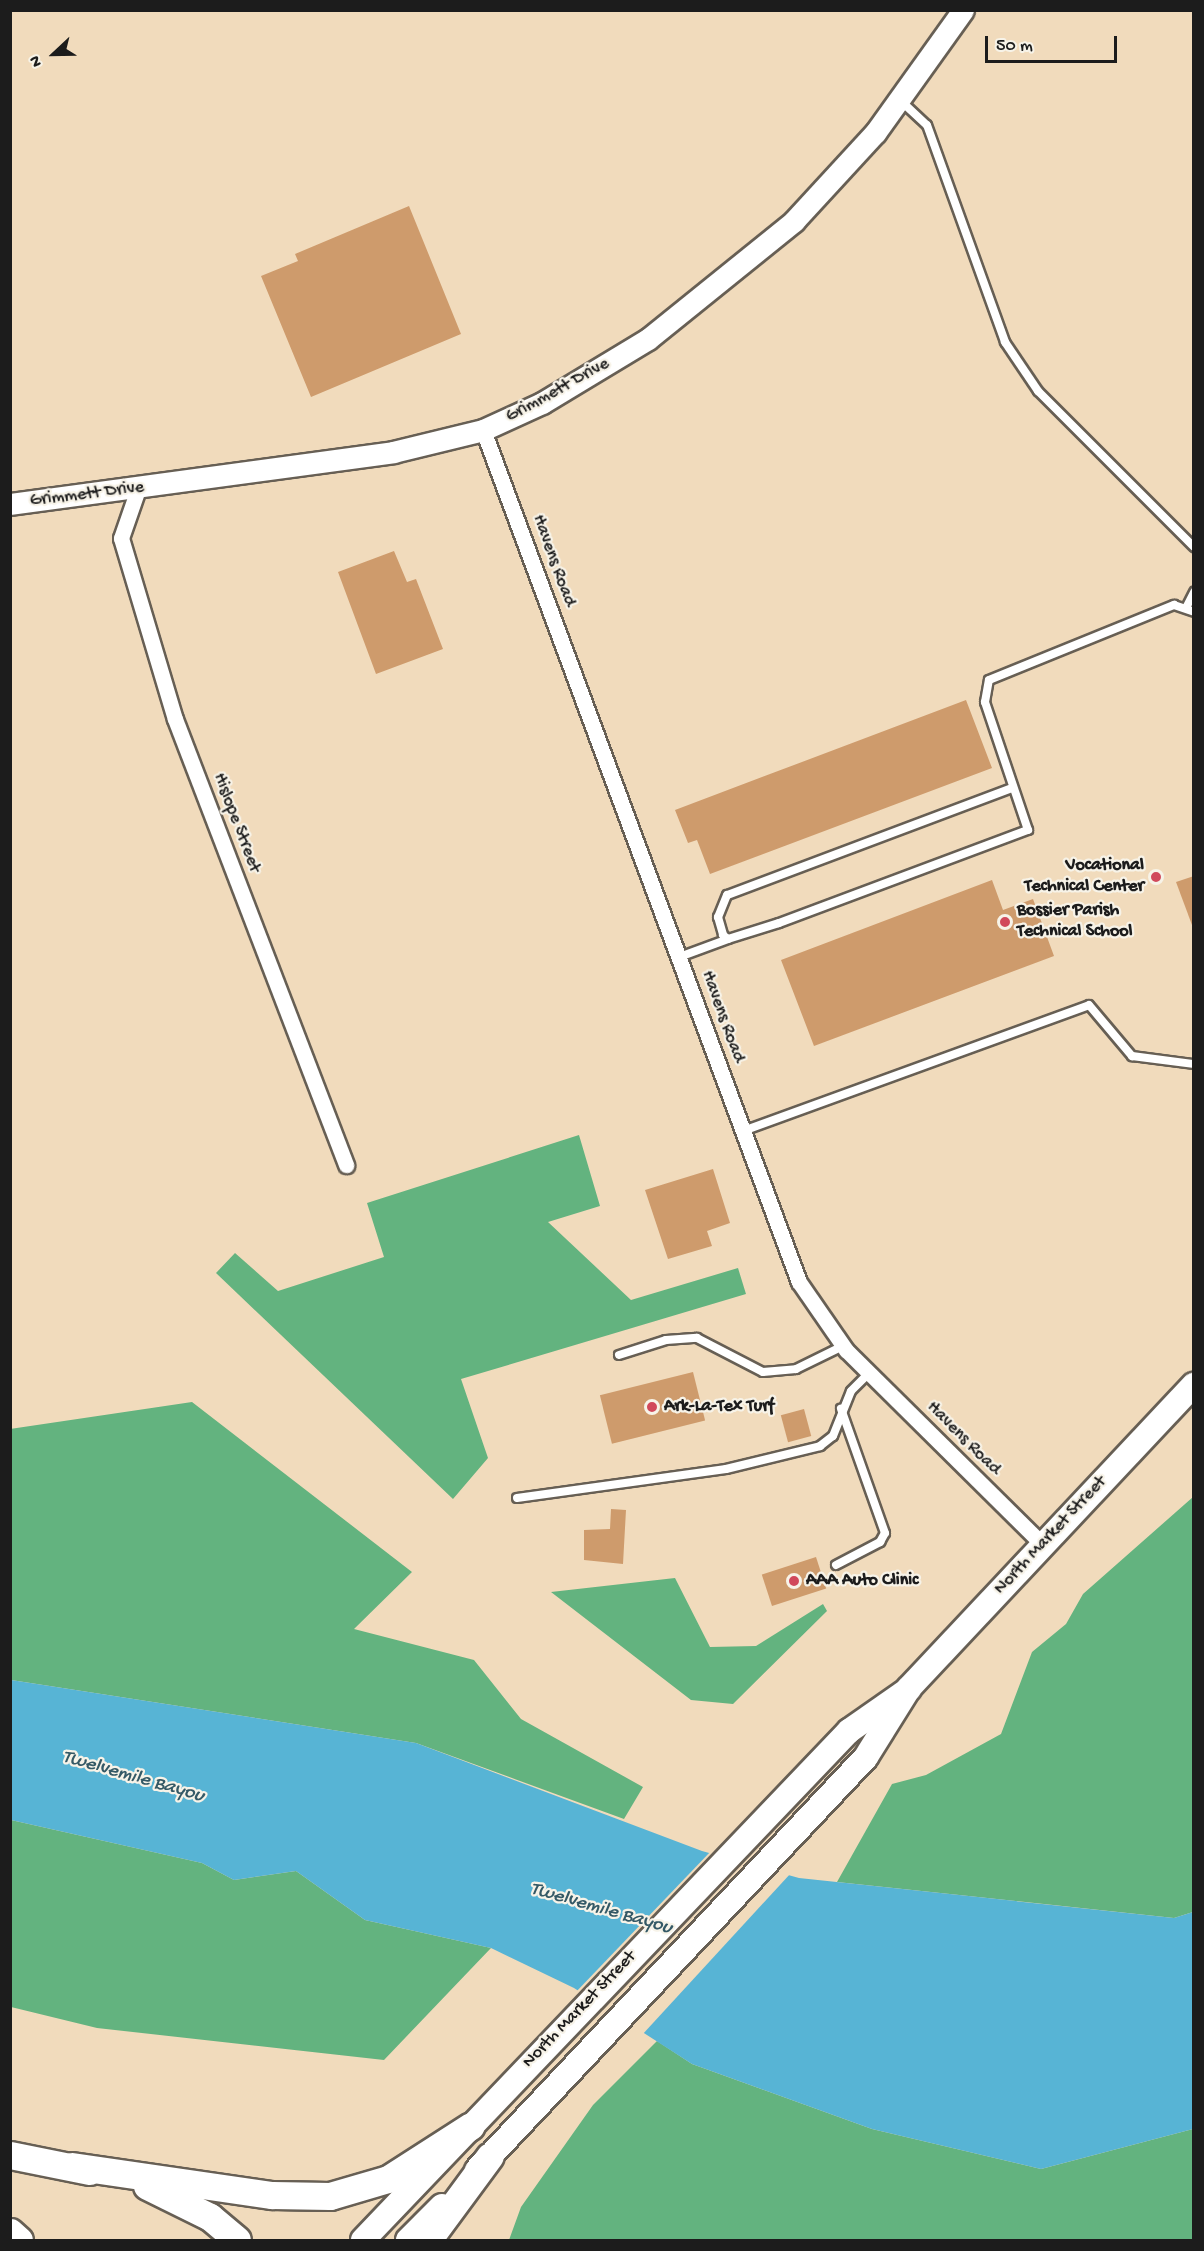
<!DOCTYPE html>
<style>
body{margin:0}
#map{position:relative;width:1204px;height:2251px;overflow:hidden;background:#f1dbbc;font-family:"Gochi Hand",sans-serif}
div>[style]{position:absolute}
.forest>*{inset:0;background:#63b37f}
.water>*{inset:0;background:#57b4d5}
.pier>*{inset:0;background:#f1dbbc}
.building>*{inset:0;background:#ce9b6c;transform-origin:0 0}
.roads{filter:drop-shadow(2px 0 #675f54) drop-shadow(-2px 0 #675f54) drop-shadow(0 2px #675f54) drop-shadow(0 -2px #675f54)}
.service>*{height:8px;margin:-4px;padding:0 4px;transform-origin:4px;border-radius:4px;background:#fff}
.minor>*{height:15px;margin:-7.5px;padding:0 7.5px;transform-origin:7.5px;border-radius:7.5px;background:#fff}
.secondary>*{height:21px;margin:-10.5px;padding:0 10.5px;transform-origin:10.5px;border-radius:10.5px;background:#fff}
.primary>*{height:24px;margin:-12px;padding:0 12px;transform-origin:12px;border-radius:12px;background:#fff}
.motorway>*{height:27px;margin:-13.5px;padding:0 13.5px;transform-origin:13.5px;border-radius:13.5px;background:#fff}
.dots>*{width:16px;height:16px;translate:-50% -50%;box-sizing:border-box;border:3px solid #f7f3e8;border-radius:50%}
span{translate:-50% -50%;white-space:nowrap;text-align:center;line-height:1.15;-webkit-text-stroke:4.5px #f7f3e8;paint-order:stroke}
.street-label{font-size:18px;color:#1c1c1c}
.poi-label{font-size:18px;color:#1c1c1c;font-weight:700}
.right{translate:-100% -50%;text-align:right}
.left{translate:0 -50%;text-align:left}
.water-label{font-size:20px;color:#345966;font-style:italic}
.frame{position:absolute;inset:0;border:12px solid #1c1c1c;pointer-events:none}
.north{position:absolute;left:24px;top:24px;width:60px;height:60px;-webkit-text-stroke:4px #f7f3e8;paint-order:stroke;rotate:248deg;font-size:16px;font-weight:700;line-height:24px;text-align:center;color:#1c1c1c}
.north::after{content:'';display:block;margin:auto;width:21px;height:27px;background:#1c1c1c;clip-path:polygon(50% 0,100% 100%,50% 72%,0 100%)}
.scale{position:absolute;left:985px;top:36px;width:132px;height:27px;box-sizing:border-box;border:3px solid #1c1c1c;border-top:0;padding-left:8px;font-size:18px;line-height:21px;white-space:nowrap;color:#1c1c1c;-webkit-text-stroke:4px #f7f3e8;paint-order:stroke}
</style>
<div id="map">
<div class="forest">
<div style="clip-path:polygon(579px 1135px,600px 1206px,548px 1222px,631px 1300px,738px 1268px,746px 1294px,461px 1379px,488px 1458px,453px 1499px,216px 1273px,235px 1253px,278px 1291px,384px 1257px,367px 1203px)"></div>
<div style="clip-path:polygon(192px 1402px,412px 1572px,354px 1629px,474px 1660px,521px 1719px,643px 1787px,624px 1819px,416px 1743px,11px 1680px,10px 1429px)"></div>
<div style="clip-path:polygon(1193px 1497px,1193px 1912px,1174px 1918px,837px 1882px,892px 1784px,926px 1775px,1001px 1734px,1032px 1652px,1066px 1624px,1083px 1594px)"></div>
<div style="clip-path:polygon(675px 1578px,710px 1647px,756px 1646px,823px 1604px,827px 1611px,733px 1704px,691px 1700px,551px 1592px)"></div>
<div style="clip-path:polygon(11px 1820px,202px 1863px,234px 1880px,296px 1871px,365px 1920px,491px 1948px,384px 2060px,97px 2028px,11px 2007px)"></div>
<div style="clip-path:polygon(657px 2041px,692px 2064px,872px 2129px,1041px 2169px,1193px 2129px,1193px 2240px,509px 2240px,521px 2207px,593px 2105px)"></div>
</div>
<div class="water">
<div style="clip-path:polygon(11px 1680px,416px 1743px,702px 1851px,799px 1878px,1174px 1918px,1193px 1912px,1193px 2129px,1041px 2169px,872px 2129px,692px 2064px,574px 1988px,491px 1948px,365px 1920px,296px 1871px,234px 1880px,202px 1863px,11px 1820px)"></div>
</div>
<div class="pier">
<div style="clip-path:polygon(712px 1850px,791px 1873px,642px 2035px,575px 1993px)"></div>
</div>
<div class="building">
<div style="clip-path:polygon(409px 206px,461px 334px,311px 397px,261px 276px,298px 261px,295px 254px)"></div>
<div style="clip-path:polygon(394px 551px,407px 582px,416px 579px,443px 649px,376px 674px,338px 572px)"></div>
<div style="clip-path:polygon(966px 700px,992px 768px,710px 874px,697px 840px,688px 843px,675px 810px)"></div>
<div style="clip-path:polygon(1194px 876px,1194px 925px,1192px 925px,1176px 882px)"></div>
<div style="clip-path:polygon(992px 880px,1003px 910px,1033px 899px,1054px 956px,814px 1046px,781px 960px)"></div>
<div style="clip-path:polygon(713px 1169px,730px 1223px,707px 1231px,712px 1246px,668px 1259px,645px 1190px)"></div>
<div style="left:693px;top:1372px;width:50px;height:96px;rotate:76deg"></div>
<div style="left:804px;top:1409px;width:28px;height:24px;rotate:75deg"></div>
<div style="clip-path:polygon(611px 1509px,626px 1510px,623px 1564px,584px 1560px,584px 1530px,610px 1529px)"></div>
<div style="left:816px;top:1557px;width:33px;height:57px;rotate:72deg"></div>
</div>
<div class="roads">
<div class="service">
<div style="left:901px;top:101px;width:35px;rotate:43deg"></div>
<div style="left:927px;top:125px;width:231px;rotate:70.2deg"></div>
<div style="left:1005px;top:342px;width:59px;rotate:56deg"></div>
<div style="left:1038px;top:391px;width:221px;rotate:45deg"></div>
<div style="left:1187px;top:606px;width:16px;rotate:-63deg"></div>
<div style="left:1012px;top:788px;width:304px;rotate:159.4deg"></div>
<div style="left:727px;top:895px;width:24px;rotate:112deg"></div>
<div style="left:718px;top:917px;width:19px;rotate:74deg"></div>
<div style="left:723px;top:935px;width:6px;rotate:39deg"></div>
<div style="left:728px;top:939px;width:53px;rotate:-17.4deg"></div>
<div style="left:779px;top:923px;width:266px;rotate:-20.5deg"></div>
<div style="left:1028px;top:830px;width:135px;rotate:-108.6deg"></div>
<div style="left:985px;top:702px;width:22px;rotate:-80deg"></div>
<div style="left:989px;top:680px;width:200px;rotate:-22.1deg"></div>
<div style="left:1174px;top:605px;width:21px;rotate:19deg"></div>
<div style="left:679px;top:957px;width:52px;rotate:-20.2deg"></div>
<div style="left:743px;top:1131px;width:368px;rotate:-20deg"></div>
<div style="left:1089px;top:1005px;width:67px;rotate:49.9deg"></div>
<div style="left:1132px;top:1056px;width:63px;rotate:7.4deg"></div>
<div style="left:619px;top:1355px;width:49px;rotate:-17.7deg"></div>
<div style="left:666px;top:1340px;width:31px;rotate:-4deg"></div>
<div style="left:697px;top:1338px;width:74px;rotate:27.3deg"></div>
<div style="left:763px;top:1372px;width:33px;rotate:-5deg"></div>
<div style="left:796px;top:1369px;width:52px;rotate:-26.1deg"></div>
<div style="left:517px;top:1498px;width:211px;rotate:-7.9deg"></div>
<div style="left:726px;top:1469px;width:97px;rotate:-13.7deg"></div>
<div style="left:820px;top:1446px;width:16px;rotate:-38deg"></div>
<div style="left:833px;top:1436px;width:48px;rotate:-68.2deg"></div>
<div style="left:851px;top:1391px;width:25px;rotate:-45deg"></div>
<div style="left:836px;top:1565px;width:50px;rotate:-27.6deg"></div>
<div style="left:880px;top:1542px;width:10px;rotate:-61deg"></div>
<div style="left:885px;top:1533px;width:132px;rotate:-109.5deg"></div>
</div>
<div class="minor">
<div style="left:483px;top:430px;width:909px;rotate:69.65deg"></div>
<div style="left:799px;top:1282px;width:83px;rotate:55.3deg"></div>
<div style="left:846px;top:1350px;width:276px;rotate:44.7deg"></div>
<div style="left:138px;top:489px;width:52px;rotate:109.1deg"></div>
<div style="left:121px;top:538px;width:189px;rotate:73.4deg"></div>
<div style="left:175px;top:719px;width:478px;rotate:69deg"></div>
</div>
<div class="secondary">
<div style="left:10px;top:504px;width:387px;rotate:-7.7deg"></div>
<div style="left:393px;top:452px;width:93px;rotate:-13.7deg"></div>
<div style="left:483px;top:430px;width:65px;rotate:-24.6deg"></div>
<div style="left:542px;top:403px;width:124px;rotate:-31.1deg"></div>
<div style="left:648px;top:339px;width:188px;rotate:-38.9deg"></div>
<div style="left:794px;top:221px;width:120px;rotate:-47.4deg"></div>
<div style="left:875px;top:133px;width:151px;rotate:-54.4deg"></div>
</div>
<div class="primary">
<div style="left:477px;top:2170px;width:567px;rotate:-46.71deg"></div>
<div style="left:866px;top:1757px;width:81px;rotate:-58.1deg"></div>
<div style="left:909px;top:1688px;width:416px;rotate:-46.8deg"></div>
<div style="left:363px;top:2240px;width:704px;rotate:-46.32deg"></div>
<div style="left:849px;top:1731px;width:73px;rotate:-35deg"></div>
<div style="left:408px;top:2240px;width:48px;rotate:-45deg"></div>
</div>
<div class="motorway">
<div style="left:10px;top:2155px;width:81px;rotate:11.4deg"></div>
<div style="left:72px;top:2166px;width:202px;rotate:8.3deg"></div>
<div style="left:272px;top:2195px;width:58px;rotate:1deg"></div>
<div style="left:330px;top:2196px;width:60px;rotate:-16.3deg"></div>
<div style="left:388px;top:2179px;width:98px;rotate:-32.6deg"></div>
<div style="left:147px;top:2186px;width:70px;rotate:26.2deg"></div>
<div style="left:210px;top:2217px;width:35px;rotate:40deg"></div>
<div style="left:10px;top:2232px;width:12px;rotate:42deg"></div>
<div style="left:428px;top:2240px;width:104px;rotate:-53.6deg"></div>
</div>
</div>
<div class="dots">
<div style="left:1156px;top:877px;background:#d1495b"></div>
<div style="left:1005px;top:922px;background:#d1495b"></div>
<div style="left:652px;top:1407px;background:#d1495b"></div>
<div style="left:794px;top:1581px;background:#d1495b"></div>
</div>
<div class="street-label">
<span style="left:558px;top:391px;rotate:-29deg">Grimmett Drive</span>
<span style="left:87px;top:495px;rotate:-7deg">Grimmett Drive</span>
<span style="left:553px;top:561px;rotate:70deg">Havens Road</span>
<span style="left:236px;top:823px;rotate:69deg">Hislope Street</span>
<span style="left:722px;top:1017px;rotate:70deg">Havens Road</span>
<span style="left:963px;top:1439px;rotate:45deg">Havens Road</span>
<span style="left:1051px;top:1536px;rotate:-47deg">North Market Street</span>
<span style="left:580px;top:2010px;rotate:-46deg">North Market Street</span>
</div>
<div class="poi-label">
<span class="right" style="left:1144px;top:877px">Vocational<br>Technical Center</span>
<span class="left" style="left:1017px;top:922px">Bossier Parish<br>Technical School</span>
<span class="left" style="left:664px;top:1407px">Ark-La-Tex Turf</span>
<span class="left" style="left:806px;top:1581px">AAA Auto Clinic</span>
</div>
<div class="water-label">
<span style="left:133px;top:1777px;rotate:16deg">Twelvemile Bayou</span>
<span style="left:601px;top:1909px;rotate:16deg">Twelvemile Bayou</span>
</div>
<div class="frame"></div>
<div class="north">N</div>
<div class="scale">50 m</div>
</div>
